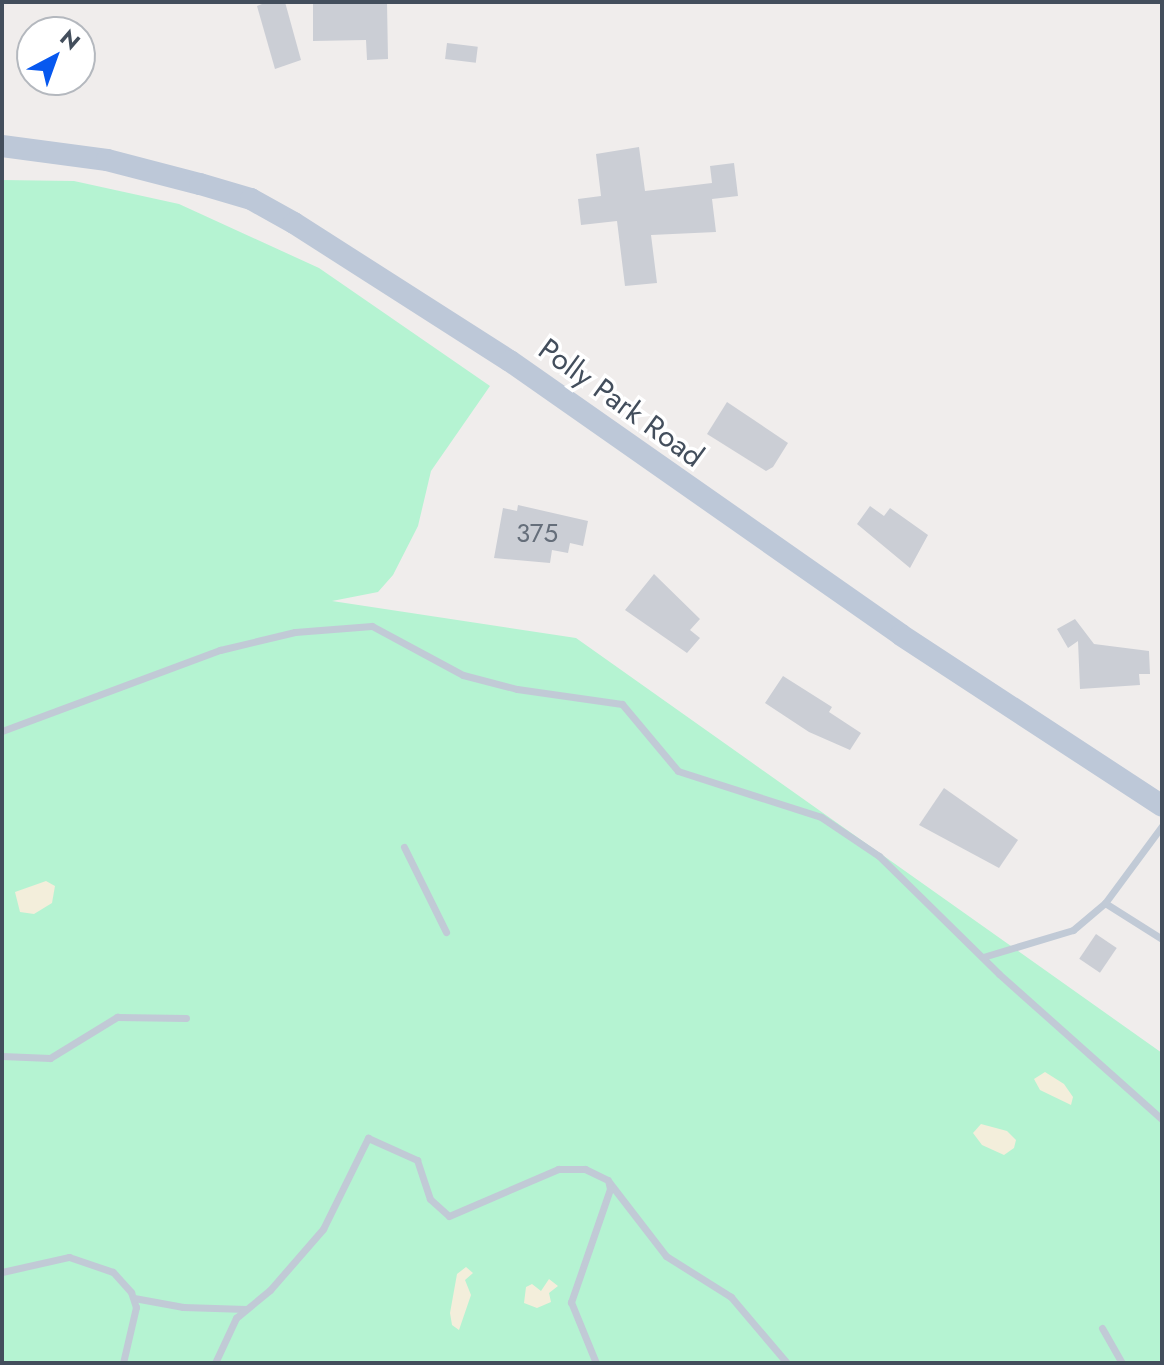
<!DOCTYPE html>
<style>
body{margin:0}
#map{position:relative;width:1164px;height:1365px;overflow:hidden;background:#f0edec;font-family:Jost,sans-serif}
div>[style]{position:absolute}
.green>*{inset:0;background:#b5f3d2}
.sand>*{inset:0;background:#f3eedb}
.building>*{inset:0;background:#cbced5;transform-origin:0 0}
.lane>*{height:7px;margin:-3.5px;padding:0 3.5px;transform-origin:3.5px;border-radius:3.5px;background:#c1cad6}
.secondary>*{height:22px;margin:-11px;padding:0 11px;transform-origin:11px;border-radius:11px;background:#bdc8d8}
span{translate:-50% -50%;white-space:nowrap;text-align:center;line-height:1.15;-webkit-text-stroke:7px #fff;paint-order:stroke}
.number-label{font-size:26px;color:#656e7a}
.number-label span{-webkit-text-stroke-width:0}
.street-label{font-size:30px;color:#434e5c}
.frame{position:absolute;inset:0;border:4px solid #434e5c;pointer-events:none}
.north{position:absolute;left:16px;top:16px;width:80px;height:80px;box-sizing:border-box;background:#fff;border:2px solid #b4b8be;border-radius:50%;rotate:41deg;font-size:22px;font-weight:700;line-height:32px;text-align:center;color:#434e5c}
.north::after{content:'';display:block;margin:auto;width:28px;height:36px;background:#0758ef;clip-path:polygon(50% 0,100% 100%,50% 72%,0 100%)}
</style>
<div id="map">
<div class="green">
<div style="clip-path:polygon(2px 180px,74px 181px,179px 204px,319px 268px,490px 386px,431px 471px,418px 526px,393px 575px,378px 592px,332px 601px,576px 638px,1162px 1053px,1162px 1363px,2px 1363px)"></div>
</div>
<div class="sand">
<div style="clip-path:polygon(46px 881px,55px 886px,52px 903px,34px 914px,20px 912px,15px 892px)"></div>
<div style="clip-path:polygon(1045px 1072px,1064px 1084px,1073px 1097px,1071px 1105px,1040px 1090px,1034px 1079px)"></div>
<div style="clip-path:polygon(981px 1124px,1007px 1131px,1016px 1140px,1014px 1148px,1004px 1155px,982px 1145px,973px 1133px)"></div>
<div style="clip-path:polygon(466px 1267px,473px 1273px,465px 1280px,471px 1295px,459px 1330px,452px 1325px,450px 1313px,457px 1274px)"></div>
<div style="clip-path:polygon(549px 1279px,558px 1286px,549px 1293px,551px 1302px,537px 1308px,524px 1303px,526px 1287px,532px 1284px,541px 1291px)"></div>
</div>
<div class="building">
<div style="clip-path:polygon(267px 2px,285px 2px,301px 60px,275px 69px,257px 6px)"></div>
<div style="clip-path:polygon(313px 2px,387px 2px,388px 59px,367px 60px,366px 40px,313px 41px)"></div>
<div style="left:447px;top:43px;width:31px;height:16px;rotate:7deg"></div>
<div style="clip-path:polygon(639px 147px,645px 191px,712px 183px,710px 166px,734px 163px,738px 196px,712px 199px,716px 232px,651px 235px,657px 283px,625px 286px,617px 221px,581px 225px,578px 199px,601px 196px,596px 154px)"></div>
<div style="clip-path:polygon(727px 402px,788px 443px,773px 467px,766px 471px,707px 434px)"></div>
<div style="clip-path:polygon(518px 505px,588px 521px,583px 546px,570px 543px,568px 553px,552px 550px,550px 563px,494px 558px,503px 508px,517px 511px)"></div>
<div style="clip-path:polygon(870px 506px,884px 516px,890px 508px,928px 535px,910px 568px,857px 524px)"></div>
<div style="clip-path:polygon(654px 574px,700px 619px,690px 630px,700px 638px,687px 653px,625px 610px)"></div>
<div style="clip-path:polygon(1075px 619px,1094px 644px,1149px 651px,1150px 674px,1139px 674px,1140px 685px,1080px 689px,1078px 641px,1068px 648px,1057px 629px)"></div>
<div style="clip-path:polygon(783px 676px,832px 707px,829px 712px,861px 733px,850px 750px,809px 732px,765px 703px)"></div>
<div style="clip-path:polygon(944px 788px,1018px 840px,999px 868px,919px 825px)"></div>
<div style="left:1096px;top:934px;width:25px;height:30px;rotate:34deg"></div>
</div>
<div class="lane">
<div style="left:2px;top:731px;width:233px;rotate:-20.4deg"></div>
<div style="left:220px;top:650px;width:77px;rotate:-13.5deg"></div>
<div style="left:295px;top:632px;width:77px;rotate:-4.5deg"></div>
<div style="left:372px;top:626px;width:103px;rotate:28.3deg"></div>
<div style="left:463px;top:675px;width:56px;rotate:14.5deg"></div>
<div style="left:517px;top:689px;width:106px;rotate:8.1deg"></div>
<div style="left:622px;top:704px;width:87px;rotate:50.1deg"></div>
<div style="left:678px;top:771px;width:150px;rotate:17.8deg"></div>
<div style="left:821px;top:817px;width:70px;rotate:33.9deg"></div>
<div style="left:879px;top:856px;width:168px;rotate:44.5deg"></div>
<div style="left:999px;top:974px;width:218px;rotate:41.7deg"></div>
<div style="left:404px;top:847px;width:95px;rotate:63.7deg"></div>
<div style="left:1105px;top:903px;width:67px;rotate:32.3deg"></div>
<div style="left:983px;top:957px;width:94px;rotate:-16.7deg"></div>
<div style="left:1073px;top:930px;width:42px;rotate:-40.2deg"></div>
<div style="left:1105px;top:903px;width:96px;rotate:-53.5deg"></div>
<div style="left:2px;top:1056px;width:48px;rotate:2.4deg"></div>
<div style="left:50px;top:1058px;width:79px;rotate:-31.5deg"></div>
<div style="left:117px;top:1017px;width:69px;rotate:0.8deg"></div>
<div style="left:609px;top:1182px;width:93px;rotate:52.4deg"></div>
<div style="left:666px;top:1256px;width:77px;rotate:32.2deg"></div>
<div style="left:731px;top:1297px;width:87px;rotate:49.7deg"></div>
<div style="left:2px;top:1272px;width:69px;rotate:-12.6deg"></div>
<div style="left:69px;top:1257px;width:46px;rotate:18.8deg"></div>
<div style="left:113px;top:1272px;width:27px;rotate:48deg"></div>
<div style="left:131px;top:1292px;width:16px;rotate:72deg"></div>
<div style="left:136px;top:1307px;width:57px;rotate:103.1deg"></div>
<div style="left:134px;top:1298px;width:50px;rotate:10.4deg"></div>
<div style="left:183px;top:1307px;width:63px;rotate:1.8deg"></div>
<div style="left:1102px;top:1328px;width:40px;rotate:60.3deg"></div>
<div style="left:215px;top:1363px;width:50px;rotate:-65deg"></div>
<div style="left:236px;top:1318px;width:44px;rotate:-39.5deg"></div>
<div style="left:270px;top:1290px;width:81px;rotate:-49deg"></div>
<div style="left:323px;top:1229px;width:102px;rotate:-63.7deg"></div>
<div style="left:368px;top:1138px;width:54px;rotate:24.2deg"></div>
<div style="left:417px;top:1160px;width:41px;rotate:71.6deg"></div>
<div style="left:430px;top:1199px;width:25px;rotate:42deg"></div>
<div style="left:449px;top:1216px;width:119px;rotate:-23.3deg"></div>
<div style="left:558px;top:1169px;width:27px"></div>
<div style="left:585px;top:1169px;width:25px;rotate:26deg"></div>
<div style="left:608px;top:1180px;width:9px;rotate:77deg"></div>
<div style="left:610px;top:1189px;width:120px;rotate:109deg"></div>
<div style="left:571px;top:1302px;width:66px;rotate:67.7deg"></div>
</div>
<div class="secondary">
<div style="left:2px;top:146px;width:106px;rotate:7.6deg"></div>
<div style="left:107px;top:160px;width:96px;rotate:14.5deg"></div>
<div style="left:200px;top:184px;width:53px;rotate:16.4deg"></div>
<div style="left:251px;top:199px;width:49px;rotate:29.2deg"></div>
<div style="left:294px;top:223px;width:256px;rotate:32.6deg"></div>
<div style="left:510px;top:361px;width:477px;rotate:35deg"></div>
<div style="left:901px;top:635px;width:312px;rotate:33.2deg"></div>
</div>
<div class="number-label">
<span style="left:537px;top:534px">375</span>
</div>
<div class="street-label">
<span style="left:621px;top:403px;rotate:36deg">Polly Park Road</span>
</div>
<div class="frame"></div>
<div class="north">N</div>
</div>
